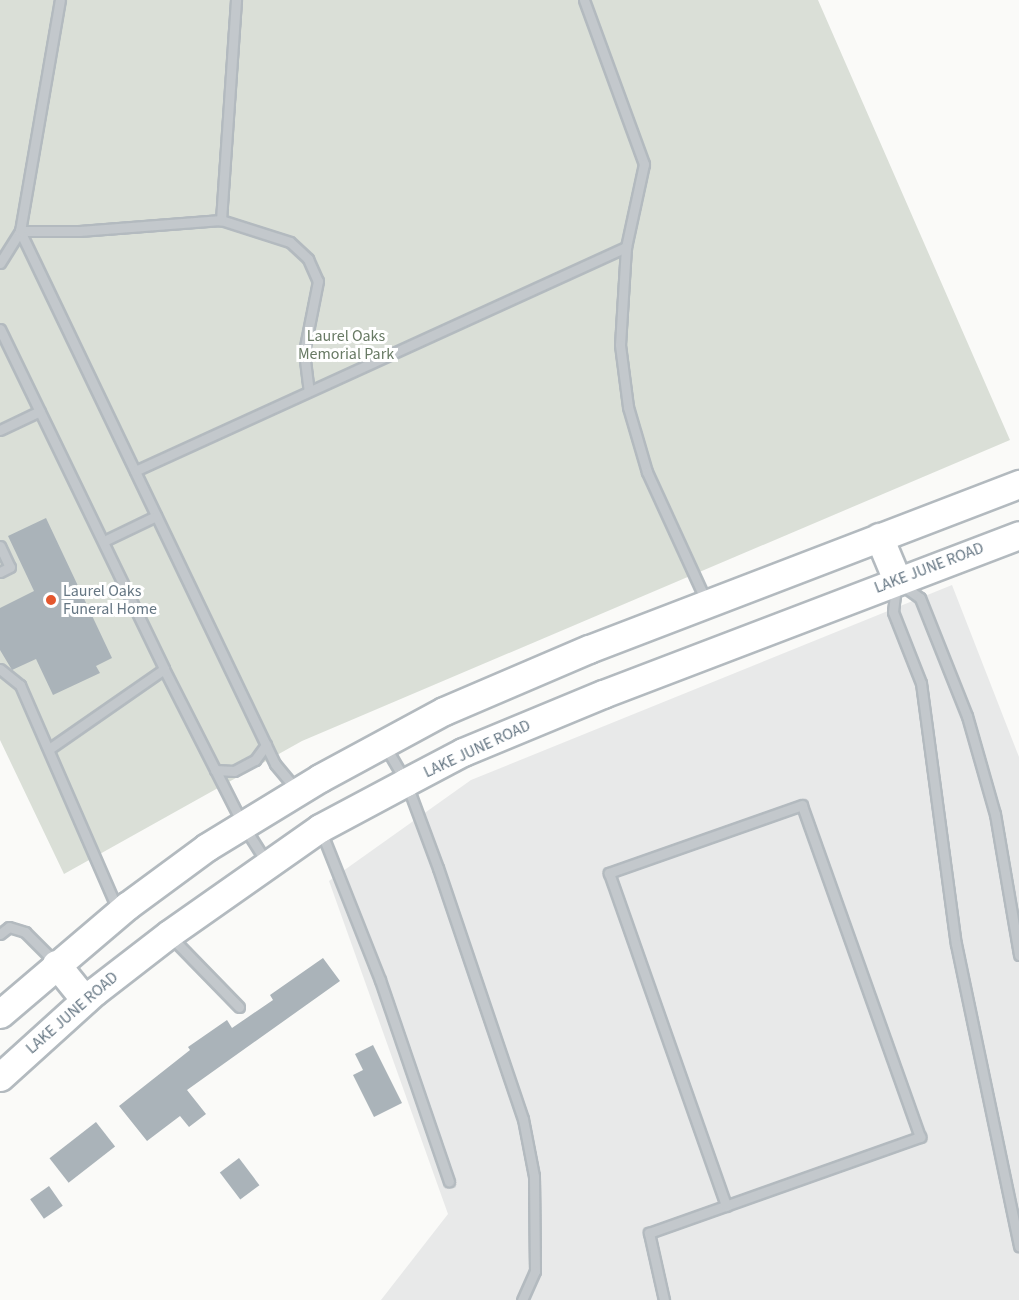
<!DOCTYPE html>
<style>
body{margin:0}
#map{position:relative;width:1019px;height:1300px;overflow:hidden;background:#fafaf8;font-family:"Source Sans 3",sans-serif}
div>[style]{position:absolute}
.built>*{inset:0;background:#e8e9e9}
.green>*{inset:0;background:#dadfd7}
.building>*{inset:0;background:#aab3b9;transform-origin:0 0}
.roads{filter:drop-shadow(2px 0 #b3babf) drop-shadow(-2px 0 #b3babf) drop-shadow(0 2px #b3babf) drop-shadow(0 -2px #b3babf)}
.service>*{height:9px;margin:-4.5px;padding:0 4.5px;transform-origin:4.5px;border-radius:4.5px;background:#c3c8cc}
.secondary>*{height:27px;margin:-13.5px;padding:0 13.5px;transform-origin:13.5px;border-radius:13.5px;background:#fff}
.dots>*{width:16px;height:16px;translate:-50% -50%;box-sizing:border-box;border:3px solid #fff;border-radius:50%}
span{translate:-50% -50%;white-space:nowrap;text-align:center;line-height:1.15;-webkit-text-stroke:6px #fff;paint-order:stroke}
.park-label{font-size:16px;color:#687a64}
.street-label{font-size:16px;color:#657683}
.poi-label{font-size:16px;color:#657683}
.left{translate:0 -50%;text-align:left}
</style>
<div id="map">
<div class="built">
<div style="clip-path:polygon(952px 585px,1019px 757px,1019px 1300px,381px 1300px,448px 1214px,329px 881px,471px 780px)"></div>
</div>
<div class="green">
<div style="clip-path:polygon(0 0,818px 0,1010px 440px,302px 741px,64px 874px,0 740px)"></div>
</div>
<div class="building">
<div style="clip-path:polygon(46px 518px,112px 658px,96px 666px,100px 673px,53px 695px,36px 659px,12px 670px,0 650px,0 608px,34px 591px,8px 536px)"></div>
<div style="clip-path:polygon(323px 958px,340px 981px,187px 1090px,206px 1114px,189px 1127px,180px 1116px,147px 1141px,119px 1106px,190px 1050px,188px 1047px,227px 1020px,232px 1028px,273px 1000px,270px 995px)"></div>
<div style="clip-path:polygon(373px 1045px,402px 1103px,374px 1117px,353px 1075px,363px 1070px,355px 1054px)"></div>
<div style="left:96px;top:1122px;width:31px;height:59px;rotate:52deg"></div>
<div style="left:239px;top:1158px;width:34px;height:24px;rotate:53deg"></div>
<div style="left:49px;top:1186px;width:24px;height:23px;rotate:55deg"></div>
</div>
<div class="roads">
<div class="service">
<div style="left:236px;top:0;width:221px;rotate:93.9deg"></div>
<div style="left:221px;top:220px;width:72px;rotate:17.7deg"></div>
<div style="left:290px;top:242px;width:25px;rotate:43deg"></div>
<div style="left:308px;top:259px;width:24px;rotate:66deg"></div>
<div style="left:318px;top:281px;width:72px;rotate:101.2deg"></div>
<div style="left:304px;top:352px;width:39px;rotate:83deg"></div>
<div style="left:584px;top:0;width:175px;rotate:69.9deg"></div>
<div style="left:644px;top:164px;width:85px;rotate:102.2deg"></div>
<div style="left:221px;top:220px;width:142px;rotate:175.6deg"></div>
<div style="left:79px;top:231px;width:59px;rotate:180deg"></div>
<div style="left:20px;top:231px;width:591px;rotate:64.43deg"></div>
<div style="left:275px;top:764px;width:33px;rotate:50deg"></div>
<div style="left:0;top:263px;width:38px;rotate:-58deg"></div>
<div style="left:20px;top:231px;width:234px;rotate:-80.2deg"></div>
<div style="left:0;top:329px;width:377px;rotate:64.2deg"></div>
<div style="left:164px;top:669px;width:175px;rotate:63.1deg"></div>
<div style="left:243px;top:825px;width:45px;rotate:57.7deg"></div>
<div style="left:0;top:430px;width:44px;rotate:-25.4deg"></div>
<div style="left:135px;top:471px;width:540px;rotate:-24.52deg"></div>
<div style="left:626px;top:247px;width:98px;rotate:93.5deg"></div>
<div style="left:620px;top:345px;width:63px;rotate:82.6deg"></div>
<div style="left:628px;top:407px;width:68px;rotate:73.7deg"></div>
<div style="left:647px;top:472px;width:142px;rotate:65.4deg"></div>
<div style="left:104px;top:541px;width:58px;rotate:-25.7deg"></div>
<div style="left:0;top:546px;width:23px;rotate:65deg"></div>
<div style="left:10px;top:567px;width:11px;rotate:153deg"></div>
<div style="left:902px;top:585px;width:22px;rotate:36deg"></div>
<div style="left:920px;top:598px;width:127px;rotate:68.3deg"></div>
<div style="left:967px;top:716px;width:102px;rotate:74.1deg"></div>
<div style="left:995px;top:814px;width:143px;rotate:80.3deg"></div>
<div style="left:896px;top:587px;width:25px;rotate:97deg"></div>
<div style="left:893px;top:612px;width:76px;rotate:68.5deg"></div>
<div style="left:921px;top:683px;width:263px;rotate:82.4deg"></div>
<div style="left:956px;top:944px;width:309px;rotate:78.2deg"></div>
<div style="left:0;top:669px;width:26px;rotate:39deg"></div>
<div style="left:20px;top:685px;width:245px;rotate:66.5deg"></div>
<div style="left:385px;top:746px;width:42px;rotate:59.7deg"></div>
<div style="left:406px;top:782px;width:92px;rotate:69.6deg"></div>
<div style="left:438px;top:868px;width:265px;rotate:71.3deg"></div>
<div style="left:523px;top:1119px;width:58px;rotate:79.1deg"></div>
<div style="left:534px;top:1176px;width:95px;rotate:89.4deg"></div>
<div style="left:535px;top:1271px;width:32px;rotate:114deg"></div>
<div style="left:49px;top:749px;width:140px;rotate:-34.8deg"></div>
<div style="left:215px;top:770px;width:19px;rotate:3deg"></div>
<div style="left:234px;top:771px;width:24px;rotate:-28deg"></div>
<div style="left:255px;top:760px;width:19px;rotate:-54deg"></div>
<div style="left:321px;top:831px;width:160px;rotate:68.4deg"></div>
<div style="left:380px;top:980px;width:213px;rotate:71.1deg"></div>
<div style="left:0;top:934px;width:11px;rotate:-38deg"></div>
<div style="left:9px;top:927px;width:17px;rotate:17deg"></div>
<div style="left:25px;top:932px;width:41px;rotate:45deg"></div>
<div style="left:170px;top:936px;width:99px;rotate:45.8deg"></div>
<div style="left:664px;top:1300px;width:69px;rotate:-102.6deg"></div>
<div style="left:649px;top:1233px;width:288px;rotate:-19.5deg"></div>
<div style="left:920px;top:1137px;width:352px;rotate:-109.6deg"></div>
<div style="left:802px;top:805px;width:205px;rotate:160.6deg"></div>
<div style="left:609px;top:873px;width:353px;rotate:70.6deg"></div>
</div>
<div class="secondary">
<div style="left:879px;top:537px;width:47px;rotate:67.3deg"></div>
<div style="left:56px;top:964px;width:46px;rotate:51.1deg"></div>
<div style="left:0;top:1014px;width:167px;rotate:-40.4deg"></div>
<div style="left:127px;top:906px;width:99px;rotate:-36.4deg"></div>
<div style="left:207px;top:847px;width:132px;rotate:-31.4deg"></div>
<div style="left:320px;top:778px;width:141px;rotate:-28.4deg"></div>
<div style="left:444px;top:711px;width:158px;rotate:-23.2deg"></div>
<div style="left:589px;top:649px;width:461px;rotate:-21deg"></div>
<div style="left:0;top:1077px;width:127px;rotate:-42.1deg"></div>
<div style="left:94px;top:992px;width:95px;rotate:-37.7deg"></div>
<div style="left:169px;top:934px;width:184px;rotate:-35.1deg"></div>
<div style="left:320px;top:828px;width:98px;rotate:-28.1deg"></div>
<div style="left:406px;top:782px;width:64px;rotate:-27.8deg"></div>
<div style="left:463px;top:752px;width:152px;rotate:-22.5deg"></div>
<div style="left:603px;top:694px;width:445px;rotate:-20.9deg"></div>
</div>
</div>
<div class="dots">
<div style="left:51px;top:600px;background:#e4572e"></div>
</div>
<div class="park-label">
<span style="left:346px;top:345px">Laurel Oaks<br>Memorial Park</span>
</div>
<div class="street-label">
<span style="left:929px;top:568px;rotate:-21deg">LAKE JUNE ROAD</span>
<span style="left:477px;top:749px;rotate:-25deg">LAKE JUNE ROAD</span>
<span style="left:72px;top:1013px;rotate:-41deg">LAKE JUNE ROAD</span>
</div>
<div class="poi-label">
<span class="left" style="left:63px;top:600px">Laurel Oaks<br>Funeral Home</span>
</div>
</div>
